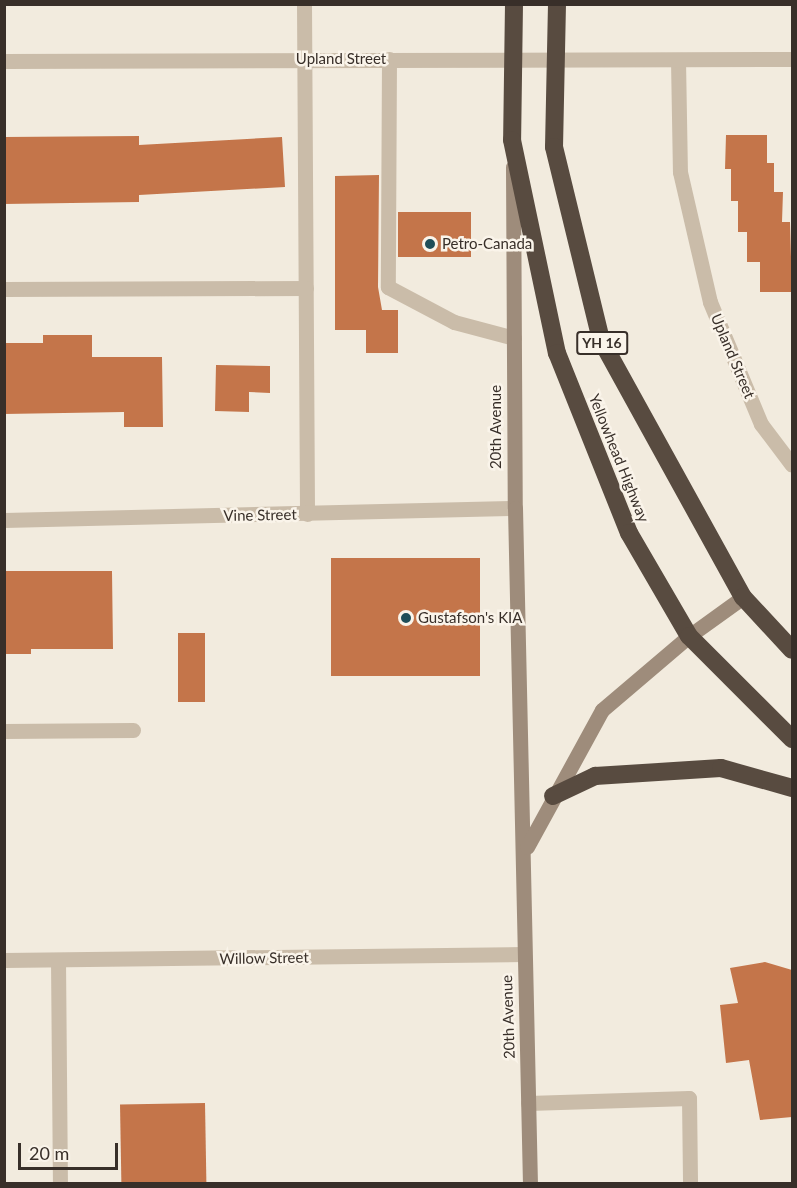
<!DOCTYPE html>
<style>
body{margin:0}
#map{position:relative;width:797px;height:1188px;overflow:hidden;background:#f2ebde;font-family:Lato,sans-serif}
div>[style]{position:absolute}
.building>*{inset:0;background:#c4754a;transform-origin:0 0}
.lane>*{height:15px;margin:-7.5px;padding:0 7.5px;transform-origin:7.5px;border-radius:7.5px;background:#cabca9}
.street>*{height:15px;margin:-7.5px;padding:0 7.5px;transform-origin:7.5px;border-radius:7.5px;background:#cabca9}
.secondary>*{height:15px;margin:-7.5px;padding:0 7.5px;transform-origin:7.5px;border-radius:7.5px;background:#9e8c7b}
.highway>*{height:18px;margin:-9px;padding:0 9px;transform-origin:9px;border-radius:9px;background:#584b40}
.dots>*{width:16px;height:16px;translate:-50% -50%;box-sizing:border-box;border:3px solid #faf4ea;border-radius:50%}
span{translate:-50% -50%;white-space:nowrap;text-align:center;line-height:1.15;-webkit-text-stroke:5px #faf4ea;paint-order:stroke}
.shield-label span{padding:2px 4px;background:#faf4ea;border:2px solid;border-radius:4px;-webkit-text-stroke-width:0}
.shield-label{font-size:14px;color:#382f29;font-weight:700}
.street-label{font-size:15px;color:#382f29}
.poi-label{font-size:15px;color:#382f29}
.left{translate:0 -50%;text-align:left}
.frame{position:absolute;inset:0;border:6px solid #382f29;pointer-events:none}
.scale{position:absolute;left:18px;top:1143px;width:100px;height:27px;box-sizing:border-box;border:3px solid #382f29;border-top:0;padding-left:8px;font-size:18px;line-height:21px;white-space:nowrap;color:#382f29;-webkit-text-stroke:4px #faf4ea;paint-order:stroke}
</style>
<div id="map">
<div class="building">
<div style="clip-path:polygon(726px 135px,767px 135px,767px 163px,774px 163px,774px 192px,783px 192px,782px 222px,790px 222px,792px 292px,760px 292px,760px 262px,747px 262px,747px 232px,738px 232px,738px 201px,731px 201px,731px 169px,725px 169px)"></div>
<div style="clip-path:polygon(139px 136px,139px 145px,282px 137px,285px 187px,139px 195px,139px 202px,4px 204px,4px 137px)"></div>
<div style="clip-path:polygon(379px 175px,378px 287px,382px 310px,398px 310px,398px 353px,366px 353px,366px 330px,335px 330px,335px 176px)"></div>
<div style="left:398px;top:212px;width:73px;height:45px"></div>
<div style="clip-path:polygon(43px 335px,92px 335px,92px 357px,162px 357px,163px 427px,124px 427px,124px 412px,4px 414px,4px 343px,43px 343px)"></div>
<div style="clip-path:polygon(216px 365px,270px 366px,270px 393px,249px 392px,249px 412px,215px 411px)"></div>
<div style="left:480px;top:558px;width:118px;height:149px;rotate:90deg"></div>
<div style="clip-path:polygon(5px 571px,112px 571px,113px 649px,31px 649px,31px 654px,4px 654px)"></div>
<div style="left:178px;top:633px;width:27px;height:69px"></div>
<div style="clip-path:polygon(765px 962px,792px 970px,792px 1117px,760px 1120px,749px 1060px,726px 1063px,720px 1005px,738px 1003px,730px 968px)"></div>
<div style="left:205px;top:1103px;width:81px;height:85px;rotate:89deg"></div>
</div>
<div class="lane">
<div style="left:304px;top:4px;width:510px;rotate:89.66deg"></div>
<div style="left:389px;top:59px;width:228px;rotate:90.3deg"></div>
<div style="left:388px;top:287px;width:75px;rotate:27.9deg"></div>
<div style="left:454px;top:322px;width:62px;rotate:14.9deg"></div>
<div style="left:4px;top:289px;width:302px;rotate:-0.2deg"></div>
<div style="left:4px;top:731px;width:129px;rotate:-0.4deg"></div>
<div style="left:58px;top:960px;width:224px;rotate:89.5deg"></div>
<div style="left:528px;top:1103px;width:161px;rotate:-1.8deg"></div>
<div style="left:689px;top:1098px;width:86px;rotate:89.3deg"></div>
</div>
<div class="street">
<div style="left:678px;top:60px;width:112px;rotate:89deg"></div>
<div style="left:680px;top:172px;width:133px;rotate:77deg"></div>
<div style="left:710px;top:302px;width:132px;rotate:67.3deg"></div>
<div style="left:761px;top:424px;width:51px;rotate:52.9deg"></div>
<div style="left:4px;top:61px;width:788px;rotate:-0.15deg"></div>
<div style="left:4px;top:520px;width:511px;rotate:-1.35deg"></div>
<div style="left:4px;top:960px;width:520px;rotate:-0.66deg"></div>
</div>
<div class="secondary">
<div style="left:513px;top:167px;width:341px;rotate:89.7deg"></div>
<div style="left:515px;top:508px;width:676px;rotate:88.73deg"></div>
<div style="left:527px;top:847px;width:156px;rotate:-61.3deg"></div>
<div style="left:602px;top:710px;width:114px;rotate:-40.4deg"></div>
<div style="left:689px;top:636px;width:67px;rotate:-35.8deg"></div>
</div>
<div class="highway">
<div style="left:514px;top:4px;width:136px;rotate:90.8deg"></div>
<div style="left:512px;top:140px;width:218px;rotate:78.1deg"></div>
<div style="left:557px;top:353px;width:194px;rotate:68.2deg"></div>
<div style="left:629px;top:533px;width:119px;rotate:59.8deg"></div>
<div style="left:689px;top:636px;width:146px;rotate:45deg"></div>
<div style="left:557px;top:4px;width:143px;rotate:91.2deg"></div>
<div style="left:554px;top:147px;width:199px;rotate:76.3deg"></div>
<div style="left:601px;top:340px;width:294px;rotate:61.1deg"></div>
<div style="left:743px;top:597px;width:72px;rotate:47.2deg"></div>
<div style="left:553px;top:796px;width:47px;rotate:-25.5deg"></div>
<div style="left:595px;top:776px;width:126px;rotate:-3.6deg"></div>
<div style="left:721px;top:768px;width:74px;rotate:15.7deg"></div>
</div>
<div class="dots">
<div style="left:430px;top:244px;background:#1f4e59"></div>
<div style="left:406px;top:618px;background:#1f4e59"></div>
</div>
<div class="shield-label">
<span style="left:602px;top:343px">YH 16</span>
</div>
<div class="street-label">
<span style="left:341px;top:59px">Upland Street</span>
<span style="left:733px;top:356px;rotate:67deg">Upland Street</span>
<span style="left:496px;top:427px;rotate:-90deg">20th Avenue</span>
<span style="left:619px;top:458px;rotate:68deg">Yellowhead Highway</span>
<span style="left:260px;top:515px;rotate:-1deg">Vine Street</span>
<span style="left:264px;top:958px;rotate:-1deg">Willow Street</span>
<span style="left:508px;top:1017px;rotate:-92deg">20th Avenue</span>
</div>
<div class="poi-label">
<span class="left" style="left:442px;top:244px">Petro-Canada</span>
<span class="left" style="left:418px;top:618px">Gustafson's KIA</span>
</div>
<div class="frame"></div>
<div class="scale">20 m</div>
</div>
